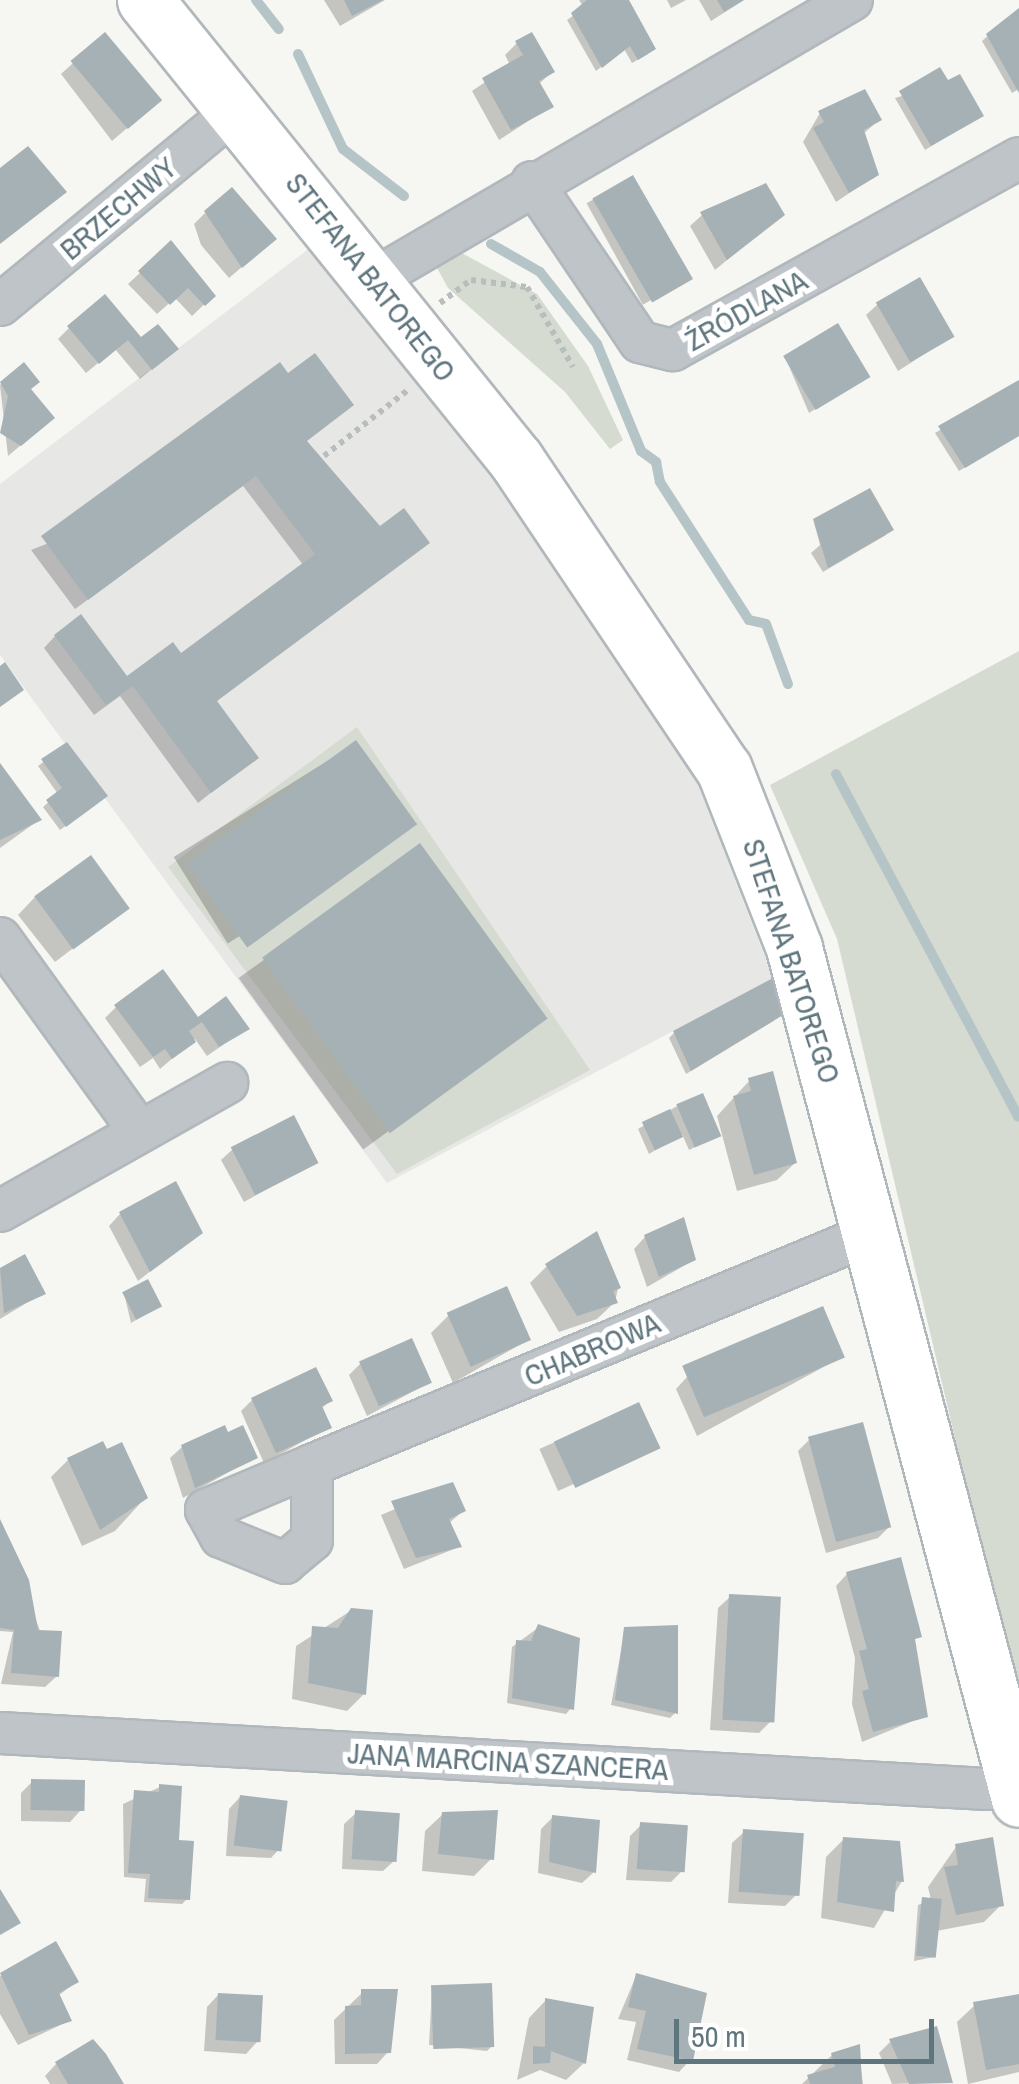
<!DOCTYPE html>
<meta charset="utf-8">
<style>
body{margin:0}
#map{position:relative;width:1019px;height:2084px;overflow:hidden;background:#f6f6f2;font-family:"Archivo Narrow",sans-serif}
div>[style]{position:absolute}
.built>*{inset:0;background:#e7e7e6}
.green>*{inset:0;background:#d6dbd1}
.shadow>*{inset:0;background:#0003;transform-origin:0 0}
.stream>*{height:10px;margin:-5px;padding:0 5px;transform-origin:5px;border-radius:5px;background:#b5c5c7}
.building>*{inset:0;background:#a6b1b5;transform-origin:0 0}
.path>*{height:6px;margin-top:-3px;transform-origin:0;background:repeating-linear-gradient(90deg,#b8bdbe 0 5px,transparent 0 10px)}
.roads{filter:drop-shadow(2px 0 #b1b8bc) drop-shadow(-2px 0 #b1b8bc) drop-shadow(0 2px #b1b8bc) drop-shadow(0 -2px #b1b8bc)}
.street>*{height:40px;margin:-20px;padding:0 20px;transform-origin:20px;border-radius:20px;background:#bec4c7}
.secondary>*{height:55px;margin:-27.5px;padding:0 27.5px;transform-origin:27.5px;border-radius:27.5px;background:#fff}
span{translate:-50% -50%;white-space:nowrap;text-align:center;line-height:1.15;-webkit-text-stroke:10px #fff;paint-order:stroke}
.street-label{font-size:30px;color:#60767f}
.scale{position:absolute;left:674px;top:2019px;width:260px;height:45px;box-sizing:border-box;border:5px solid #60767f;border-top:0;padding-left:12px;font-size:30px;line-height:35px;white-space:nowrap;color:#60767f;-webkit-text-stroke:8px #fff;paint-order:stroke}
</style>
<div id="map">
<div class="built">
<div style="clip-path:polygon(315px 244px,555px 551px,674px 722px,773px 978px,387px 1183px,0 655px,0 484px)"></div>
</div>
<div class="green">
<div style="clip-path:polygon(460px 252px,537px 294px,588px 366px,623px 440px,610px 449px,565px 392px,448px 288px,437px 268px)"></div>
<div style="clip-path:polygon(1019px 651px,1019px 1709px,837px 939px,770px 785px)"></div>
<div style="clip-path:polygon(357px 727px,590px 1070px,397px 1174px,168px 867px)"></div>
</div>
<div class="shadow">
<div style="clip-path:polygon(324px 0,385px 0,340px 26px)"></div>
<div style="clip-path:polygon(579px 0,626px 0,648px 54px,632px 63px,624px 49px,596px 71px,567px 20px,584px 8px)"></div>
<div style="clip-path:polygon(667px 0,686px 0,671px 8px)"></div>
<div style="clip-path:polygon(699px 0,744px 0,711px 21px)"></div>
<div style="clip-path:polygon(1017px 10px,1019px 89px,1012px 93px,982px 41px)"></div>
<div style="clip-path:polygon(104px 35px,147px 111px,112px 141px,61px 74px)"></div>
<div style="clip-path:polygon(517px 43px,552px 72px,540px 83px,550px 107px,499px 140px,472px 91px,510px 65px,505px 55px)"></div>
<div style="clip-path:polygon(947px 83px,981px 116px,925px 150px,895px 98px)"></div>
<div style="clip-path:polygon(820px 113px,879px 120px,863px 134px,876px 175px,836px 202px,803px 142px)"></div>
<div style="left:632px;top:178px;width:116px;height:52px;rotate:61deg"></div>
<div style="clip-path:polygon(205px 213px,262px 250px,229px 278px,201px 245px,194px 224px)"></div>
<div style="clip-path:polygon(702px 215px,782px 215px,715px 270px,690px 226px)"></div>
<div style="clip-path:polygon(171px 244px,213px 296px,192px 316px,175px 298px,157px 314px,128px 284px)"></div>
<div style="clip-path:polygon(878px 304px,951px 337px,898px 371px,866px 315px)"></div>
<div style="clip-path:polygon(69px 328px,140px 340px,176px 349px,140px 379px,115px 349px,86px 373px,58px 339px)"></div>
<div style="clip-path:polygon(785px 357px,866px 377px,809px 413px)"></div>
<div style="clip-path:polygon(24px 366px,40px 429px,8px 456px,0 385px)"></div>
<div style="clip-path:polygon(1019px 383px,1019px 436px,959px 471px,935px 433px)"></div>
<div style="clip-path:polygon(305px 442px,379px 530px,427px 543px,215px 702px,255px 758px,198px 803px,120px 696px,94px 715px,44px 648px,55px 636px,126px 680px,181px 656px,304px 566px,243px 486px,75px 609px,31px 550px)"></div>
<div style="clip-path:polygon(814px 522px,886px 535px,823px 572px,811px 553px,820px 545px)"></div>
<div style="left:356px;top:743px;width:102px;height:215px;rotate:58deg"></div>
<div style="clip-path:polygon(66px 745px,99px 801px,60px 830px,43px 807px,58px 794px,38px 766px)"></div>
<div style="clip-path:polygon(0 767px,39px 820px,0 848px)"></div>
<div style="left:419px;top:847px;width:212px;height:223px;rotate:54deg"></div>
<div style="clip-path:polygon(35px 897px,127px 907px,55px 962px,18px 915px)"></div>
<div style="clip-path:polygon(226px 999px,247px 1028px,207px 1056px,195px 1039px,160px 1069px,153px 1058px,140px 1067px,105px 1018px,116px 1007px,197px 1020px)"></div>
<div style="clip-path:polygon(775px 1020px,686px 1074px,669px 1038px,674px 1033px)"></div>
<div style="clip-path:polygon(750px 1080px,795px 1163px,777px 1180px,737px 1191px,717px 1116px)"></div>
<div style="clip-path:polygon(677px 1106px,718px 1136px,689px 1150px,682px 1134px,649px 1154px,638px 1129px)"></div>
<div style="clip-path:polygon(233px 1149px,315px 1162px,244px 1202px,221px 1160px)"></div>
<div style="clip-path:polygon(120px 1214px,200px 1232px,138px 1281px,109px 1226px)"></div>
<div style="clip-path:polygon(645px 1237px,694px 1260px,647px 1287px,634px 1249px)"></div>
<div style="clip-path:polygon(24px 1257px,43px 1293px,0 1319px,0 1271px)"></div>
<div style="clip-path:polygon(547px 1266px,618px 1288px,615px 1302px,597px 1319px,559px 1332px,530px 1283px)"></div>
<div style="clip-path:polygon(124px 1293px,159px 1306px,131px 1323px)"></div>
<div style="clip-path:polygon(448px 1316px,528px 1340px,453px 1383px,431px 1333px)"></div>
<div style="clip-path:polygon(842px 1357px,697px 1436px,676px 1389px,687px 1377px)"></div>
<div style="clip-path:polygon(360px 1364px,429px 1383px,367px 1416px,349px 1375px)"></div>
<div style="clip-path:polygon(252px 1400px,330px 1401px,321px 1409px,329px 1427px,264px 1463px,241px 1411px)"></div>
<div style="left:638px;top:1405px;width:46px;height:108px;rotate:66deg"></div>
<div style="clip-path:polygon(810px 1439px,889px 1527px,878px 1538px,826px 1553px,798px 1451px)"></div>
<div style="clip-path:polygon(121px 1445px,145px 1498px,115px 1531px,82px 1546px,51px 1477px,68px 1460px)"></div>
<div style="clip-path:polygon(182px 1447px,255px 1457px,183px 1498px,170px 1458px)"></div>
<div style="clip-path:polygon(452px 1485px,463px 1511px,448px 1524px,459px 1547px,404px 1569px,381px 1515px)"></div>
<div style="clip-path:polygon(0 1524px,57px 1676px,45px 1687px,1px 1684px,13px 1632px,0 1631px)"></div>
<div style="clip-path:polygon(847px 1574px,925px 1716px,862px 1742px,852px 1704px,855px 1658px,836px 1586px)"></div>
<div style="clip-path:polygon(730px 1597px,770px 1722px,759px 1733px,710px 1730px,718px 1608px)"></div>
<div style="clip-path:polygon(352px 1610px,364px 1694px,347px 1711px,292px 1699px,296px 1646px)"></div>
<div style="clip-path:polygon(539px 1627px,571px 1708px,566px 1714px,507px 1703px,512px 1647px)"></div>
<div style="clip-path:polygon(625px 1629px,675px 1713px,670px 1718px,611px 1705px)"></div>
<div style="clip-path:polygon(32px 1782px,81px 1810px,70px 1822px,21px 1821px,21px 1793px)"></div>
<div style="clip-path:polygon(160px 1787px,187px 1899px,182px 1904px,144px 1902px,146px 1879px,124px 1877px,123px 1804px)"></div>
<div style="clip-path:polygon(240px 1797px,282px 1846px,271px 1858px,226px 1856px,229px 1809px)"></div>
<div style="clip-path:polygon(356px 1813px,395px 1860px,383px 1871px,342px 1869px,344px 1824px)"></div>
<div style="clip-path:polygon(443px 1814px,491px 1859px,474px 1876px,422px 1871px,425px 1831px)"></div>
<div style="clip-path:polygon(553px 1817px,594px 1872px,582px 1883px,538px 1873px,541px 1829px)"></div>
<div style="clip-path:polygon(641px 1825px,683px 1870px,671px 1882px,626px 1880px,630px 1836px)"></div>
<div style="clip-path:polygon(744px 1832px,797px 1894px,785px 1906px,728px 1903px,732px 1843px)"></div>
<div style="clip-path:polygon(844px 1839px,902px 1881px,874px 1928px,821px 1918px,826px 1857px)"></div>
<div style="clip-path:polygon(956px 1847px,1001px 1905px,984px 1922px,936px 1931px,934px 1957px,914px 1961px,918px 1905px,931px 1900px,928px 1887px)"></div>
<div style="clip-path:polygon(55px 1945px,76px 1982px,58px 1996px,69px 2021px,18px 2045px,0 2014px,0 1976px)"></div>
<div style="clip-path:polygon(636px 1976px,690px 2060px,679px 2072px,627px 2060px,636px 2022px,618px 2019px)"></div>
<div style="clip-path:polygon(432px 1988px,492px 2046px,487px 2051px,429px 2045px)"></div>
<div style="clip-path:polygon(363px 1992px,388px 2052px,377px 2064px,335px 2064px,334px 2020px)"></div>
<div style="clip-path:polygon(218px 1995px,257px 2042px,246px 2054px,204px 2051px,207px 2007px)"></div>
<div style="clip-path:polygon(1019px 1997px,1019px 2072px,968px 2084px,957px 2022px,975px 2005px)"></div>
<div style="clip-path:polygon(546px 2000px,584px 2063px,566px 2080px,540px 2070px,517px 2080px,529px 2018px)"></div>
<div style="clip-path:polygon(890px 2042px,950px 2082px,892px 2084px,879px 2053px)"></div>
<div style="clip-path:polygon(858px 2047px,863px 2084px,802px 2084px,832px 2055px)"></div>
<div style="clip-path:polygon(56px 2064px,121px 2084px,50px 2084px,45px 2076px)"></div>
</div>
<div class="stream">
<div style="left:256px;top:0;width:37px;rotate:52deg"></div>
<div style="left:298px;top:54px;width:105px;rotate:64.7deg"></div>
<div style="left:343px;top:149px;width:77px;rotate:37.6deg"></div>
<div style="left:491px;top:244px;width:56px;rotate:29.7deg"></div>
<div style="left:540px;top:272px;width:92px;rotate:51.6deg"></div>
<div style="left:597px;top:344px;width:116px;rotate:67.6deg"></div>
<div style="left:641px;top:451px;width:19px;rotate:36deg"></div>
<div style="left:656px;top:462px;width:20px;rotate:79deg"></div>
<div style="left:660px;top:482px;width:164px;rotate:57.2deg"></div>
<div style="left:749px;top:620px;width:17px;rotate:13deg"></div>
<div style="left:766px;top:624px;width:64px;rotate:69.9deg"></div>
<div style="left:836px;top:774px;width:388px;rotate:62deg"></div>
</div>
<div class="building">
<div style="clip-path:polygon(344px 0,383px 0,352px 16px)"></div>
<div style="clip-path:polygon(587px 0,629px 0,656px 49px,638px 60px,630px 46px,602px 68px,571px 13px)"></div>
<div style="clip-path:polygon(717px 0,744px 0,724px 12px)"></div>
<div style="clip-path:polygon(1019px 8px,1019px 93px,986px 34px)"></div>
<div style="left:105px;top:32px;width:89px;height:45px;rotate:50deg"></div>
<div style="clip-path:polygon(532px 32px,555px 72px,539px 81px,554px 107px,511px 130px,482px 78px,523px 55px,515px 41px)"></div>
<div style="clip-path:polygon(940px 67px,948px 80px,960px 74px,984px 116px,931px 146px,899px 91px)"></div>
<div style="clip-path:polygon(865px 89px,882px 120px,864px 130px,879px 175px,849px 193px,813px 128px,824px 122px,818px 111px)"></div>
<div style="clip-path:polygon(28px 146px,67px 192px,0 244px,0 168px)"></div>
<div style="left:633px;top:175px;width:120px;height:47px;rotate:60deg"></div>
<div style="clip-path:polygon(766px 183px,785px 215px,727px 260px,700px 212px)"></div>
<div style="clip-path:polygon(232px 187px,277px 239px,242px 268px,204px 211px)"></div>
<div style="clip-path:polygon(171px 240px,216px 296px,205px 306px,188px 288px,170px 305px,138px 271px)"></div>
<div style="left:920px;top:277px;width:69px;height:51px;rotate:60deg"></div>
<div style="clip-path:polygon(105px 294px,141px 337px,158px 324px,179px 349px,152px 370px,128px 340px,99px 364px,67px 326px)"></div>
<div style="left:838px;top:323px;width:63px;height:64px;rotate:59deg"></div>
<div style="clip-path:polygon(315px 353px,354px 405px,307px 441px,380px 526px,404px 508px,430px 543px,217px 701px,259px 758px,211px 793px,133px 686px,106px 705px,54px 635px,81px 614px,127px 676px,173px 642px,181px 653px,315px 554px,256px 476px,88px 600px,41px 536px,280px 362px,288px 373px)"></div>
<div style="clip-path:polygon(24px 362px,40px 382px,31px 389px,55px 418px,21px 446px,0 433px,8px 396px,0 382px)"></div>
<div style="clip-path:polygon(1019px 380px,1019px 436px,965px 468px,938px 426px)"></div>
<div style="clip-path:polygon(870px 488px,894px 530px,828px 568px,813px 519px)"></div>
<div style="clip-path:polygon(5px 662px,24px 690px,0 707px,0 666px)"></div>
<div style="left:356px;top:740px;width:104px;height:210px;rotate:54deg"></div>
<div style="clip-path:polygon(67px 742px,108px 796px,66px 827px,46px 800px,62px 788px,41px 759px)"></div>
<div style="clip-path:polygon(0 763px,42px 820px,0 840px)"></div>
<div style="left:420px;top:843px;width:217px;height:195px;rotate:54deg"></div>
<div style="left:91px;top:855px;width:66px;height:70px;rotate:54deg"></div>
<div style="clip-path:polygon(163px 969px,198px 1017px,226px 996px,250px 1029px,219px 1047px,202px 1022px,189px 1031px,196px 1042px,172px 1059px,165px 1049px,153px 1057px,114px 1005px)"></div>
<div style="clip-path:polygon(773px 978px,783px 1015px,691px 1071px,673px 1031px)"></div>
<div style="clip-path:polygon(773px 1071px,797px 1163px,754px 1175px,733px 1096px,751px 1091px,748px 1078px)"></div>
<div style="left:703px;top:1093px;width:47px;height:29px;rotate:67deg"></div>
<div style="left:670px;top:1109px;width:31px;height:31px;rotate:65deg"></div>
<div style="left:294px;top:1115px;width:54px;height:71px;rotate:63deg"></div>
<div style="clip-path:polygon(176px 1181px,203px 1233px,150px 1272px,119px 1212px)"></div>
<div style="clip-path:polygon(684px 1217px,696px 1260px,659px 1277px,644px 1235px)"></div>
<div style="clip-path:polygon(597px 1231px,621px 1288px,613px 1291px,618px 1303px,577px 1316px,545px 1264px)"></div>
<div style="clip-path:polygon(25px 1254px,46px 1294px,4px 1313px,0 1268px)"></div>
<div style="left:148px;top:1279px;width:31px;height:29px;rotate:63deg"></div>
<div style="left:507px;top:1286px;width:59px;height:66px;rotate:66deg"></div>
<div style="left:823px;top:1306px;width:56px;height:153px;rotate:67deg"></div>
<div style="left:412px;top:1338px;width:49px;height:58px;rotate:66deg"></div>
<div style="clip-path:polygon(316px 1367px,333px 1401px,322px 1406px,332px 1428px,276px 1453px,251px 1398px)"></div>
<div style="left:639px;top:1402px;width:51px;height:94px;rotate:65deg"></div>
<div style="left:863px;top:1422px;width:109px;height:57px;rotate:75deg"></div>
<div style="clip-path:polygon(225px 1425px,228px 1432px,243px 1425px,258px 1458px,195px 1488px,181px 1445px)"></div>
<div style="clip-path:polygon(103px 1441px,107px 1449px,122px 1442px,148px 1498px,100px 1530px,67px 1458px)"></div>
<div style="clip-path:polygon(453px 1482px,466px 1511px,449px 1519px,462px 1547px,416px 1558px,391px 1501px)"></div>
<div style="clip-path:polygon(0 1519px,29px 1580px,38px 1630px,62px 1631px,59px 1677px,11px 1673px,14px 1630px,0 1628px)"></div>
<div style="clip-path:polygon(901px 1557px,922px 1637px,915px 1639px,928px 1717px,873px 1732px,862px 1691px,869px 1689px,859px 1651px,867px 1649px,846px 1572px)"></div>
<div style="left:729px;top:1594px;width:52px;height:126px;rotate:3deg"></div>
<div style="clip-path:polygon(351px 1608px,373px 1610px,366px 1695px,308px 1683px,312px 1626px,338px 1628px)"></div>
<div style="clip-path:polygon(538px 1624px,580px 1638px,574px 1710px,512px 1698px,516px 1640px,531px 1641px)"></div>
<div style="clip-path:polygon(678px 1625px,678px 1714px,615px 1700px,624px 1627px)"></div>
<div style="left:31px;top:1779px;width:54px;height:31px;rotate:1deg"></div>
<div style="clip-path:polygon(159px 1784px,182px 1786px,179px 1840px,194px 1841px,190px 1900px,148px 1898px,150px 1874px,128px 1873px,134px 1790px,159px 1792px)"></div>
<div style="left:240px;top:1795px;width:48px;height:51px;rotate:7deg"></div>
<div style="left:355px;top:1810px;width:45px;height:49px;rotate:4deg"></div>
<div style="clip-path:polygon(498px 1810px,494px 1860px,438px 1854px,442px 1812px)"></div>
<div style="clip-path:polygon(552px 1815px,600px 1820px,596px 1873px,549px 1862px)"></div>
<div style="left:640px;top:1822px;width:48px;height:47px;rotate:4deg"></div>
<div style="left:743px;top:1829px;width:61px;height:63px;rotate:4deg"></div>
<div style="clip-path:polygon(843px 1837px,900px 1841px,904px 1882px,896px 1881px,894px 1912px,837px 1902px)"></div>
<div style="clip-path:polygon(993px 1837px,1004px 1906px,956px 1915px,944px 1867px,958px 1865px,955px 1844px)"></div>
<div style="clip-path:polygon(0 1889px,21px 1923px,0 1935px)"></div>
<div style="left:922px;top:1897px;width:20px;height:59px;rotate:6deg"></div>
<div style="clip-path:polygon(56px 1941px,79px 1982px,59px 1993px,72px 2021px,29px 2035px,0 1973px)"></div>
<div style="clip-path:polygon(636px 1973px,707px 1993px,693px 2061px,637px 2049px,646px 2011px,628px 2007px)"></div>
<div style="left:492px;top:1983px;width:64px;height:61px;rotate:88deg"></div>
<div style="clip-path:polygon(361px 1989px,398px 1989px,391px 2053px,345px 2054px,345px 2006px,361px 2005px)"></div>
<div style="left:218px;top:1993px;width:45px;height:47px;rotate:3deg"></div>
<div style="clip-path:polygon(1019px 1994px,1019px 2064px,986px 2070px,973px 2002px)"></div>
<div style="clip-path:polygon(545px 1998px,594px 2007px,586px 2064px,551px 2051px,550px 2063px,533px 2064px,533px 2046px,545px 2047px)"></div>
<div style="clip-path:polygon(937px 2026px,953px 2083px,909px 2084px,889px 2039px)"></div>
<div style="clip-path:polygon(93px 2039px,106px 2054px,124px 2084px,68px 2084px,55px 2062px)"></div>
<div style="clip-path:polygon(860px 2044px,862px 2084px,810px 2084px,807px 2075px,835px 2067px,831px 2053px)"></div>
</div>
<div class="path">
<div style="left:440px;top:303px;width:39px;rotate:-37deg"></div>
<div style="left:471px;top:280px;width:56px;rotate:7.1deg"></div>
<div style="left:527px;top:287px;width:92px;rotate:60.1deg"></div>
<div style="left:324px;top:456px;width:107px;rotate:-38.2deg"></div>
</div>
<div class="roads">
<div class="street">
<div style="left:532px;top:182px;width:193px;rotate:56deg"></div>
<div style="left:640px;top:342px;width:34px;rotate:14deg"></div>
<div style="left:673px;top:350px;width:396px;rotate:-29deg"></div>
<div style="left:376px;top:278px;width:551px;rotate:-30.29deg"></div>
<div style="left:0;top:305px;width:306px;rotate:-39.6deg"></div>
<div style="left:0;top:938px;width:239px;rotate:54.2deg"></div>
<div style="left:0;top:1211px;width:261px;rotate:-29.4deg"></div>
<div style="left:312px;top:1465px;width:75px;rotate:90deg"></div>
<div style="left:312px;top:1540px;width:35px;rotate:140deg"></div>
<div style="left:285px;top:1563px;width:69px;rotate:-157.9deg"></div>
<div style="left:221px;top:1537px;width:31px;rotate:-119deg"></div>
<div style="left:206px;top:1510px;width:115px;rotate:-23deg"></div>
<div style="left:312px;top:1465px;width:607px;rotate:-22.47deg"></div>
<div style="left:0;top:1733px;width:988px;rotate:3.25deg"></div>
<div style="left:986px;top:1789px;width:31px;rotate:-19deg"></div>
</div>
<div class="secondary">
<div style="left:145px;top:0;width:591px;rotate:51.11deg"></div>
<div style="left:516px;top:460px;width:372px;rotate:56.1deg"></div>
<div style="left:724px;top:769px;width:192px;rotate:68.6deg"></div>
<div style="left:794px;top:948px;width:880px;rotate:75.19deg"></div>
</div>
</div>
<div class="street-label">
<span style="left:118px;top:208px;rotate:-40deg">BRZECHWY</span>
<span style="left:371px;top:277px;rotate:52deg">STEFANA BATOREGO</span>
<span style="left:746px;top:310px;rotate:-29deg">ŹRÓDLANA</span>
<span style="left:792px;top:961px;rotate:72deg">STEFANA BATOREGO</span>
<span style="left:592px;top:1349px;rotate:-23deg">CHABROWA</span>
<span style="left:508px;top:1761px;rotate:3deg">JANA MARCINA SZANCERA</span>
</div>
<div class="scale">50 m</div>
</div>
